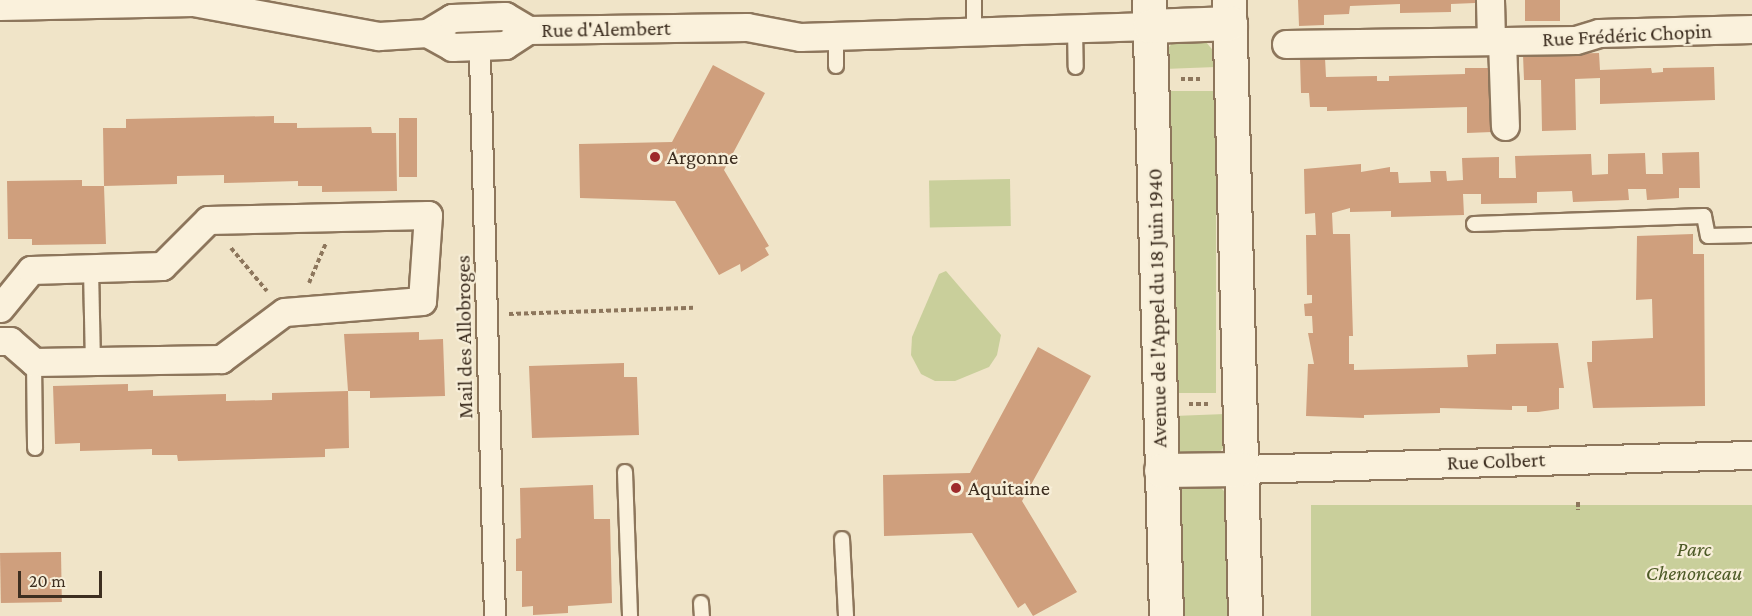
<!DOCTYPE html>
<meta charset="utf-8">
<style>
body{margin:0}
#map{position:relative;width:1752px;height:616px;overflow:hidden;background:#f0e4c8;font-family:"Crimson Pro",serif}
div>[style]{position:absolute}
.green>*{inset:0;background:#c9cf9b;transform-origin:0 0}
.building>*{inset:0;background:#cf9f7d;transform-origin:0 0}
.path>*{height:4px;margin-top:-2px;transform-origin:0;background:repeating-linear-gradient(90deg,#8d765c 0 4.5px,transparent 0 7.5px)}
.roads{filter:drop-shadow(2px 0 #8d765c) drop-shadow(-2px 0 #8d765c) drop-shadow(0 2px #8d765c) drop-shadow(0 -2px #8d765c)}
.service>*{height:14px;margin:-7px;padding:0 7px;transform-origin:7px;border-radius:7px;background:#faf1dc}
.pedestrian>*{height:20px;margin:-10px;padding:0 10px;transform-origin:10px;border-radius:10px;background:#faf1dc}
.minor>*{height:27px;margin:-13.5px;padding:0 13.5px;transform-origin:13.5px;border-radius:13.5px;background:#faf1dc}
.tertiary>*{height:33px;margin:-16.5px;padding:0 16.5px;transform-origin:16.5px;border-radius:16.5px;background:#faf1dc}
.dots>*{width:16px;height:16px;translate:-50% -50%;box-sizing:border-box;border:3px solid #f7eed8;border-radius:50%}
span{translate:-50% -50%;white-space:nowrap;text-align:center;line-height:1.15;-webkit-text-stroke:4.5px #f7eed8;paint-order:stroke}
.street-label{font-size:21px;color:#3d2e20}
.poi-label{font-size:21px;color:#3d2e20}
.left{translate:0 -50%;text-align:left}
.park-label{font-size:21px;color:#4d5a26;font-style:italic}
.scale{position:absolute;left:18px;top:571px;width:84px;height:27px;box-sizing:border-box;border:3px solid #3d2e20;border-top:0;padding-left:8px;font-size:18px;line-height:21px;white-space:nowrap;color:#3d2e20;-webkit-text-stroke:4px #f7eed8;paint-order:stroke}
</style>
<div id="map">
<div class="green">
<div style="clip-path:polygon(1206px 42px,1216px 54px,1216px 67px,1164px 69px,1165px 53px,1172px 43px)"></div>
<div style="left:1166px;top:91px;width:50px;height:302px"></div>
<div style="left:1010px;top:179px;width:47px;height:81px;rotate:89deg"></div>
<div style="clip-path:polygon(946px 271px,1001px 335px,997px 355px,989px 367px,955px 381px,935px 381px,921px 374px,911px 355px,912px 337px,939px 274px)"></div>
<div style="clip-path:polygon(1225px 414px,1225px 445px,1217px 456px,1186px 457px,1175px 450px,1174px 416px)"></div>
<div style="clip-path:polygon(1215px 482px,1227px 494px,1231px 611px,1227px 616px,1180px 616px,1174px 495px,1187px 483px)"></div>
<div style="left:1752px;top:505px;width:111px;height:441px;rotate:90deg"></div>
</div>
<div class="building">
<div style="clip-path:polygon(1298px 0,1475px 0,1475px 3px,1451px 4px,1451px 12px,1400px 13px,1400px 4px,1350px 6px,1349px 14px,1324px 15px,1324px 25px,1299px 26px)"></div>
<div style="left:1525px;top:0;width:35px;height:21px"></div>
<div style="clip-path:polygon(1599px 53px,1600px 70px,1651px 68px,1652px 73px,1663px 72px,1663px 68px,1714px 67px,1715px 100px,1600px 104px,1600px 78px,1575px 79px,1576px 130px,1542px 131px,1541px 80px,1524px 80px,1523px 55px)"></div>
<div style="clip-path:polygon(1325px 58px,1326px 77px,1377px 76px,1377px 81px,1389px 81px,1389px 76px,1465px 74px,1465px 68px,1491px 68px,1492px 132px,1467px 133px,1467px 107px,1327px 111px,1327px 107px,1310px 107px,1309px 93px,1301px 93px,1300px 59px)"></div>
<div style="clip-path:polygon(713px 65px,765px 93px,724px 170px,769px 246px,765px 248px,769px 255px,741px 272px,740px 264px,719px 275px,675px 201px,580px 198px,579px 144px,672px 142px)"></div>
<div style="clip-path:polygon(274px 116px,274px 123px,297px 123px,297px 128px,371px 127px,372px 133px,396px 133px,397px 191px,322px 192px,322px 186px,298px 186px,298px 181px,224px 183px,224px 175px,177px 176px,177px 184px,104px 186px,103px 128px,126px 128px,126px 119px)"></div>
<div style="left:399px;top:118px;width:18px;height:59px"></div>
<div style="clip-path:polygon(1699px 152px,1700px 188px,1679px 188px,1679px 198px,1647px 200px,1646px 189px,1628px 189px,1629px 200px,1573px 202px,1572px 191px,1537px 192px,1537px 203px,1481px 204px,1481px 194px,1463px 194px,1464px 215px,1391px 217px,1391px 211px,1350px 212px,1350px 208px,1332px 213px,1333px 234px,1350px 234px,1353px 336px,1349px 336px,1349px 364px,1354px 364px,1354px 370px,1468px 367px,1467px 355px,1496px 354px,1496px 344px,1558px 343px,1564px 388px,1559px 388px,1559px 409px,1538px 412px,1527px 412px,1527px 406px,1512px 406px,1512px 410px,1440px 408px,1440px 413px,1364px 415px,1364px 418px,1306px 416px,1308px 364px,1314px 364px,1308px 333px,1313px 333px,1312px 316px,1305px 316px,1304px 304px,1312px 303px,1312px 295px,1307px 295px,1306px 235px,1316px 235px,1315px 213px,1305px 214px,1304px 169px,1361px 164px,1361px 172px,1390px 167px,1390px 172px,1398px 172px,1399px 183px,1431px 182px,1430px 171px,1446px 171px,1447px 181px,1463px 180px,1462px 158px,1499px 157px,1499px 178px,1516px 178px,1515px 156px,1591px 154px,1592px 175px,1608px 174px,1608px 154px,1645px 153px,1646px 174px,1663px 174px,1662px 153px)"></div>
<div style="clip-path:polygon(82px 180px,82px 186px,104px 186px,106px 244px,32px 245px,32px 239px,8px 239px,7px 181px)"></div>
<div style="clip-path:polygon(1693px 234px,1693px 254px,1704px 254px,1705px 406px,1593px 408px,1587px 362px,1592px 362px,1592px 341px,1653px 338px,1652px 299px,1636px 300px,1637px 236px)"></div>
<div style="clip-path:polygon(419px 332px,419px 340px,443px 339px,445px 396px,370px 398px,370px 391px,348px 391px,344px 334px)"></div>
<div style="clip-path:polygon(1038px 347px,1091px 376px,1022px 501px,1077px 592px,1033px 616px,1025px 603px,1018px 608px,972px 533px,884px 536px,883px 475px,970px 473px)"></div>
<div style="clip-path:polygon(624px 363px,624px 377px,637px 377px,639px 435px,532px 438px,529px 366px)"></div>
<div style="clip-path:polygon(128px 384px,128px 391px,153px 390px,153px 396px,226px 394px,226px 401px,272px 400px,272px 393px,348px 391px,349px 448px,325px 449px,325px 457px,178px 461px,177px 455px,152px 455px,152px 449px,80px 451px,80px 443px,55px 444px,53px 386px)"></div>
<div style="clip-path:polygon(593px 485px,594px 519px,610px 519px,612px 603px,568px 606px,568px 613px,533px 615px,533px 606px,522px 607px,522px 571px,516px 571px,516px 539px,521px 538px,520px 488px)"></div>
<div style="left:61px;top:552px;width:50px;height:61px;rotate:89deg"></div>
</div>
<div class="path">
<div style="left:1181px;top:79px;width:19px"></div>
<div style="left:231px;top:248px;width:56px;rotate:50.1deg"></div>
<div style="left:309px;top:283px;width:43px;rotate:-67deg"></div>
<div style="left:509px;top:314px;width:185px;rotate:-1.9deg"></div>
<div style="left:1189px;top:404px;width:22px"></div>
<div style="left:1578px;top:502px;width:8px;rotate:90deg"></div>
</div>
<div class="roads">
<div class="service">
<div style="left:974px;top:0;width:32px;rotate:90deg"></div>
<div style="left:1075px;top:28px;width:39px;rotate:89deg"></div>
<div style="left:836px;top:37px;width:29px;rotate:90deg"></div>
<div style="left:1474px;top:224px;width:230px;rotate:-2deg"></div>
<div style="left:1704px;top:216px;width:20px;rotate:79deg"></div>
<div style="left:1708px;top:236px;width:44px;rotate:-1.3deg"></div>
<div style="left:91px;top:269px;width:93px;rotate:88.8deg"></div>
<div style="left:34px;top:362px;width:86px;rotate:89.3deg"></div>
<div style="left:625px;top:472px;width:144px;rotate:88deg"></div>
<div style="left:842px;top:539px;width:77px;rotate:87deg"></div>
<div style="left:701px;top:603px;width:13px;rotate:86deg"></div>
</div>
<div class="pedestrian">
<div style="left:480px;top:56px;width:560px;rotate:88.47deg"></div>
</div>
<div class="minor">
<div style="left:1490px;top:0;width:41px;rotate:88.6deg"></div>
<div style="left:0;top:6px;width:193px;rotate:-1.2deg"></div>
<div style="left:193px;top:2px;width:189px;rotate:10.4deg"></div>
<div style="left:379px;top:36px;width:48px;rotate:-3.6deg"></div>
<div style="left:427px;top:33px;width:29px;rotate:-31deg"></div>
<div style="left:452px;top:18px;width:53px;rotate:-2.2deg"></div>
<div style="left:505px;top:16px;width:27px;rotate:31deg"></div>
<div style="left:528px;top:30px;width:219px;rotate:-0.8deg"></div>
<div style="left:747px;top:27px;width:54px;rotate:10.7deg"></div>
<div style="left:800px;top:37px;width:350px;rotate:-1.8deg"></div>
<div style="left:427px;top:33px;width:29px;rotate:29deg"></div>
<div style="left:452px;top:47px;width:53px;rotate:-2.2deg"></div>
<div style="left:505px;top:45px;width:27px;rotate:-33deg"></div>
<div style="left:1502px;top:41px;width:85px;rotate:88deg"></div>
<div style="left:1286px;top:44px;width:290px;rotate:-0.8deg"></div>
<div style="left:1576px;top:40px;width:24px;rotate:-17deg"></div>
<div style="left:1599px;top:33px;width:153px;rotate:-1.5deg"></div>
<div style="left:0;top:308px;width:49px;rotate:-50.8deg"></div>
<div style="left:31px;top:270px;width:131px;rotate:-1.7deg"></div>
<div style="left:162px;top:266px;width:65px;rotate:-45deg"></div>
<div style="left:208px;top:220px;width:220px;rotate:-1.3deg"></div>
<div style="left:428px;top:215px;width:86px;rotate:94deg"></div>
<div style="left:422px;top:301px;width:138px;rotate:175.4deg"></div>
<div style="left:284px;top:312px;width:79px;rotate:143.3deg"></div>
<div style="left:221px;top:359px;width:187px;rotate:179.1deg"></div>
<div style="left:34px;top:362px;width:32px;rotate:-139deg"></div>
<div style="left:10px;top:341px;width:10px;rotate:180deg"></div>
<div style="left:1241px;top:469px;width:511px;rotate:-1.57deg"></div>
</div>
<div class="tertiary">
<div style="left:1149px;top:0;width:616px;rotate:88.42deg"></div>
<div style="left:1229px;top:0;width:616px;rotate:88.51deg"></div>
<div style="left:1150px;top:26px;width:80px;rotate:-2.1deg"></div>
<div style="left:1161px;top:470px;width:80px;rotate:-0.7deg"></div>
</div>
</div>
<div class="dots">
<div style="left:655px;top:157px;background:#9e2a2b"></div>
<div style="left:956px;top:488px;background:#9e2a2b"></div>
</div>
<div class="street-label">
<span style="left:606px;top:29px;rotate:-1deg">Rue d'Alembert</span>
<span style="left:1627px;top:35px;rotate:-3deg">Rue Frédéric Chopin</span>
<span style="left:1157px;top:308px;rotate:-91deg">Avenue de l'Appel du 18 Juin 1940</span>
<span style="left:464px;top:337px;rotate:-91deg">Mail des Allobroges</span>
<span style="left:1496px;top:461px;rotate:-2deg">Rue Colbert</span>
</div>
<div class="poi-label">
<span class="left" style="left:667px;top:157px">Argonne</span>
<span class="left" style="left:968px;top:488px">Aquitaine</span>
</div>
<div class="park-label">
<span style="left:1694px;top:561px">Parc<br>Chenonceau</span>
</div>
<div class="scale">20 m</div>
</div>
